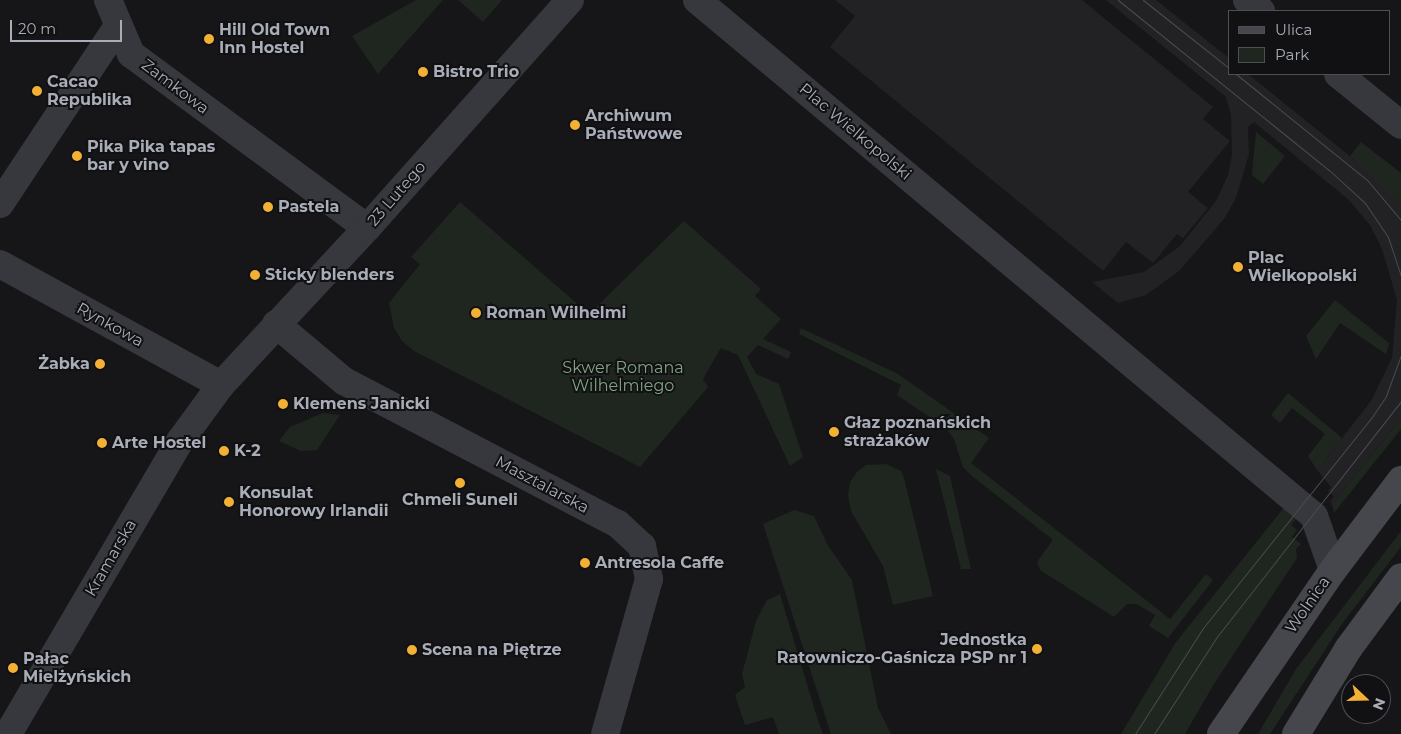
<!DOCTYPE html>
<meta charset="utf-8">
<style>
body{margin:0}
#map{position:relative;width:1401px;height:734px;overflow:hidden;background:#161618;font-family:Montserrat,sans-serif}
div>[style]{position:absolute}
.built>*{inset:0;background:#222225}
.green>*{inset:0;background:#1e261f}
.street>*{height:28px;margin:-14px;padding:0 14px;transform-origin:14px;border-radius:14px;background:#37383d}
.secondary>*{height:28px;margin:-14px;padding:0 14px;transform-origin:14px;border-radius:14px;background:#45474d}
.tram>*{height:1px;margin:-0.5px;padding:0 0.5px;transform-origin:0.5px;border-radius:0.5px;background:#4a4c52}
.dots>*{width:14px;height:14px;translate:-50% -50%;box-sizing:border-box;border:2px solid #111113;border-radius:50%}
span{translate:-50% -50%;white-space:nowrap;text-align:center;line-height:1.15;-webkit-text-stroke:4px #111113;paint-order:stroke}
.poi-label{font-size:16px;color:#a8adb8;font-weight:700}
.left{translate:0 -50%;text-align:left}
.right{translate:-100% -50%;text-align:right}
.street-label{font-size:16px;color:#a8adb8}
.park-label{font-size:16px;color:#7fa381}
.legend{position:absolute;left:1228px;top:10px;width:162px;height:65px;box-sizing:border-box;background:#111113;border:1px solid #4d4f55;margin:0;padding:6px 9px;list-style:none;font-size:15px;color:#a8adb8}
.legend li{display:flex;align-items:center;gap:10px;height:25px}
.legend b{width:25px;border:1px solid #4d4f55}
.north{position:absolute;left:1341px;top:674px;width:50px;height:50px;box-sizing:border-box;background:#111113;border:1px solid #4d4f55;border-radius:50%;rotate:111deg;font-size:14px;font-weight:700;line-height:20px;text-align:center;color:#a8adb8}
.north::after{content:'';display:block;margin:auto;width:18px;height:22px;background:#f2b134;clip-path:polygon(50% 0,100% 100%,50% 72%,0 100%)}
.scale{position:absolute;left:10px;top:20px;width:112px;height:22px;box-sizing:border-box;border:2px solid #a8adb8;border-top:0;padding-left:6px;font-size:15px;line-height:18px;white-space:nowrap;color:#a8adb8;-webkit-text-stroke:4px #111113;paint-order:stroke}
</style>
<div id="map">
<div class="built">
<div style="clip-path:polygon(835px 0,1082px 0,1213px 107px,1203px 119px,1230px 141px,1188px 192px,1208px 208px,1183px 238px,1177px 234px,1153px 263px,1126px 242px,1103px 271px,830px 47px,855px 16px)"></div>
<div style="clip-path:polygon(1106px 0,1156px 0,1230px 59px,1230px 74px,1248px 74px,1372px 174px,1401px 205px,1401px 418px,1332px 504px,1330px 502px,1334px 496px,1328px 491px,1331px 487px,1317px 470px,1371px 401px,1392px 358px,1397px 300px,1382px 249px,1370px 225px,1349px 200px,1254px 122px,1248px 127px,1249px 154px,1236px 198px,1224px 219px,1179px 271px,1146px 295px,1118px 303px,1092px 282px,1144px 272px,1180px 246px,1216px 201px,1228px 175px,1232px 155px,1231px 115px,1226px 97px)"></div>
</div>
<div class="green">
<div style="clip-path:polygon(416px 0,443px 0,378px 74px,352px 36px)"></div>
<div style="clip-path:polygon(458px 0,502px 0,483px 22px)"></div>
<div style="clip-path:polygon(1256px 132px,1285px 156px,1263px 184px,1252px 175px)"></div>
<div style="clip-path:polygon(1361px 142px,1401px 173px,1401px 205px,1350px 156px)"></div>
<div style="clip-path:polygon(460px 202px,589px 314px,684px 221px,761px 289px,755px 296px,781px 319px,763px 339px,791px 352px,788px 359px,758px 345px,747px 357px,756px 374px,779px 384px,803px 457px,790px 466px,738px 355px,721px 348px,703px 379px,708px 387px,640px 467px,414px 351px,402px 341px,394px 328px,389px 303px,420px 264px,411px 257px)"></div>
<div style="clip-path:polygon(1335px 300px,1389px 343px,1386px 354px,1340px 323px,1316px 359px,1306px 336px)"></div>
<div style="clip-path:polygon(801px 328px,898px 374px,989px 438px,971px 463px,1170px 619px,1206px 574px,1213px 580px,1168px 638px,1149px 626px,1155px 615px,1137px 604px,1127px 604px,1114px 617px,1040px 570px,1037px 562px,1053px 540px,972px 476px,963px 467px,954px 439px,946px 428px,897px 395px,901px 385px,799px 334px)"></div>
<div style="clip-path:polygon(1288px 393px,1342px 438px,1317px 470px,1308px 456px,1325px 434px,1292px 408px,1280px 423px,1271px 415px)"></div>
<div style="clip-path:polygon(323px 413px,340px 415px,317px 450px,301px 451px,279px 441px,290px 427px)"></div>
<div style="clip-path:polygon(1401px 418px,1401px 429px,1334px 513px,1332px 504px)"></div>
<div style="clip-path:polygon(886px 464px,901px 471px,904px 478px,933px 596px,893px 605px,883px 566px,851px 511px,848px 496px,850px 482px,857px 472px,866px 465px)"></div>
<div style="clip-path:polygon(936px 469px,950px 476px,971px 569px,961px 569px)"></div>
<div style="clip-path:polygon(1286px 505px,1290px 508px,1287px 512px,1296px 519px,1291px 525px,1297px 530px,1292px 537px,1301px 544px,1296px 549px,1297px 558px,1214px 684px,1185px 734px,1121px 734px,1176px 642px)"></div>
<div style="clip-path:polygon(794px 510px,814px 516px,827px 544px,852px 580px,878px 708px,891px 734px,831px 734px,763px 524px)"></div>
<div style="clip-path:polygon(1401px 531px,1401px 547px,1342px 624px,1270px 734px,1258px 734px,1296px 669px)"></div>
<div style="clip-path:polygon(780px 594px,816px 714px,823px 734px,779px 734px,773px 717px,745px 725px,735px 695px,745px 687px,742px 674px,756px 621px,767px 600px)"></div>
</div>
<div class="street">
<div style="left:108px;top:0;width:59px;rotate:66.9deg"></div>
<div style="left:131px;top:54px;width:293px;rotate:36.4deg"></div>
<div style="left:697px;top:0;width:804px;rotate:39.91deg"></div>
<div style="left:1314px;top:516px;width:57px;rotate:70.6deg"></div>
<div style="left:1247px;top:0;width:18px;rotate:38deg"></div>
<div style="left:1338px;top:74px;width:81px;rotate:39deg"></div>
<div style="left:0;top:204px;width:212px;rotate:-56.5deg"></div>
<div style="left:0;top:264px;width:252px;rotate:28.7deg"></div>
<div style="left:276px;top:324px;width:89px;rotate:40deg"></div>
<div style="left:344px;top:381px;width:309px;rotate:27.6deg"></div>
<div style="left:618px;top:524px;width:33px;rotate:43deg"></div>
<div style="left:642px;top:546px;width:34px;rotate:78deg"></div>
<div style="left:649px;top:579px;width:161px;rotate:105.8deg"></div>
<div style="left:8px;top:734px;width:340px;rotate:-59.6deg"></div>
<div style="left:180px;top:441px;width:69px;rotate:-53.8deg"></div>
<div style="left:221px;top:385px;width:214px;rotate:-47.1deg"></div>
<div style="left:367px;top:228px;width:305px;rotate:-48.3deg"></div>
</div>
<div class="secondary">
<div style="left:1221px;top:734px;width:199px;rotate:-55.7deg"></div>
<div style="left:1333px;top:570px;width:113px;rotate:-52.9deg"></div>
<div style="left:1296px;top:734px;width:100px;rotate:-58.5deg"></div>
<div style="left:1348px;top:649px;width:89px;rotate:-53.6deg"></div>
</div>
<div class="tram">
<div style="left:1118px;top:0;width:271px;rotate:38.9deg"></div>
<div style="left:1329px;top:170px;width:49px;rotate:42.5deg"></div>
<div style="left:1365px;top:203px;width:41px;rotate:55.9deg"></div>
<div style="left:1388px;top:237px;width:41px;rotate:71.6deg"></div>
<div style="left:1143px;top:0;width:111px;rotate:38.4deg"></div>
<div style="left:1236px;top:74px;width:170px;rotate:39deg"></div>
<div style="left:1368px;top:181px;width:51px;rotate:49.8deg"></div>
<div style="left:1135px;top:734px;width:126px;rotate:-57.3deg"></div>
<div style="left:1203px;top:628px;width:270px;rotate:-51.3deg"></div>
<div style="left:1372px;top:417px;width:25px;rotate:-56deg"></div>
<div style="left:1386px;top:396px;width:44px;rotate:-69.9deg"></div>
<div style="left:1154px;top:734px;width:114px;rotate:-57.1deg"></div>
<div style="left:1216px;top:638px;width:301px;rotate:-52deg"></div>
</div>
<div class="dots">
<div style="left:209px;top:39px;background:#f2b134"></div>
<div style="left:423px;top:72px;background:#f2b134"></div>
<div style="left:37px;top:91px;background:#f2b134"></div>
<div style="left:575px;top:125px;background:#f2b134"></div>
<div style="left:77px;top:156px;background:#f2b134"></div>
<div style="left:268px;top:207px;background:#f2b134"></div>
<div style="left:1238px;top:267px;background:#f2b134"></div>
<div style="left:255px;top:275px;background:#f2b134"></div>
<div style="left:476px;top:313px;background:#f2b134"></div>
<div style="left:100px;top:364px;background:#f2b134"></div>
<div style="left:283px;top:404px;background:#f2b134"></div>
<div style="left:834px;top:432px;background:#f2b134"></div>
<div style="left:102px;top:443px;background:#f2b134"></div>
<div style="left:224px;top:451px;background:#f2b134"></div>
<div style="left:460px;top:483px;background:#f2b134"></div>
<div style="left:229px;top:502px;background:#f2b134"></div>
<div style="left:585px;top:563px;background:#f2b134"></div>
<div style="left:1037px;top:649px;background:#f2b134"></div>
<div style="left:412px;top:650px;background:#f2b134"></div>
<div style="left:13px;top:668px;background:#f2b134"></div>
</div>
<div class="poi-label">
<span class="left" style="left:219px;top:39px">Hill Old Town<br>Inn Hostel</span>
<span class="left" style="left:433px;top:72px">Bistro Trio</span>
<span class="left" style="left:47px;top:91px">Cacao<br>Republika</span>
<span class="left" style="left:585px;top:125px">Archiwum<br>Państwowe</span>
<span class="left" style="left:87px;top:156px">Pika Pika tapas<br>bar y vino</span>
<span class="left" style="left:278px;top:207px">Pastela</span>
<span class="left" style="left:1248px;top:267px">Plac<br>Wielkopolski</span>
<span class="left" style="left:265px;top:275px">Sticky blenders</span>
<span class="left" style="left:486px;top:313px">Roman Wilhelmi</span>
<span class="right" style="left:90px;top:364px">Żabka</span>
<span class="left" style="left:293px;top:404px">Klemens Janicki</span>
<span class="left" style="left:844px;top:432px">Głaz poznańskich<br>strażaków</span>
<span class="left" style="left:112px;top:443px">Arte Hostel</span>
<span class="left" style="left:234px;top:451px">K-2</span>
<span class="left" style="left:239px;top:502px">Konsulat<br>Honorowy Irlandii</span>
<span style="left:460px;top:500px">Chmeli Suneli</span>
<span class="left" style="left:595px;top:563px">Antresola Caffe</span>
<span class="right" style="left:1027px;top:649px">Jednostka<br>Ratowniczo-Gaśnicza PSP nr 1</span>
<span class="left" style="left:422px;top:650px">Scena na Piętrze</span>
<span class="left" style="left:23px;top:668px">Pałac<br>Mielżyńskich</span>
</div>
<div class="street-label">
<span style="left:175px;top:87px;rotate:37deg">Zamkowa</span>
<span style="left:855px;top:132px;rotate:40deg">Plac Wielkopolski</span>
<span style="left:397px;top:194px;rotate:-49deg">23 Lutego</span>
<span style="left:110px;top:325px;rotate:29deg">Rynkowa</span>
<span style="left:542px;top:485px;rotate:28deg">Masztalarska</span>
<span style="left:111px;top:558px;rotate:-60deg">Kramarska</span>
<span style="left:1308px;top:605px;rotate:-55deg">Wolnica</span>
</div>
<div class="park-label">
<span style="left:623px;top:377px">Skwer Romana<br>Wilhelmiego</span>
</div>
<ul class="legend">
<li><b style="height:6px;background:#45474d"></b>Ulica</li>
<li><b style="height:14px;background:#1e261f"></b>Park</li>
</ul>
<div class="north">N</div>
<div class="scale">20 m</div>
</div>
